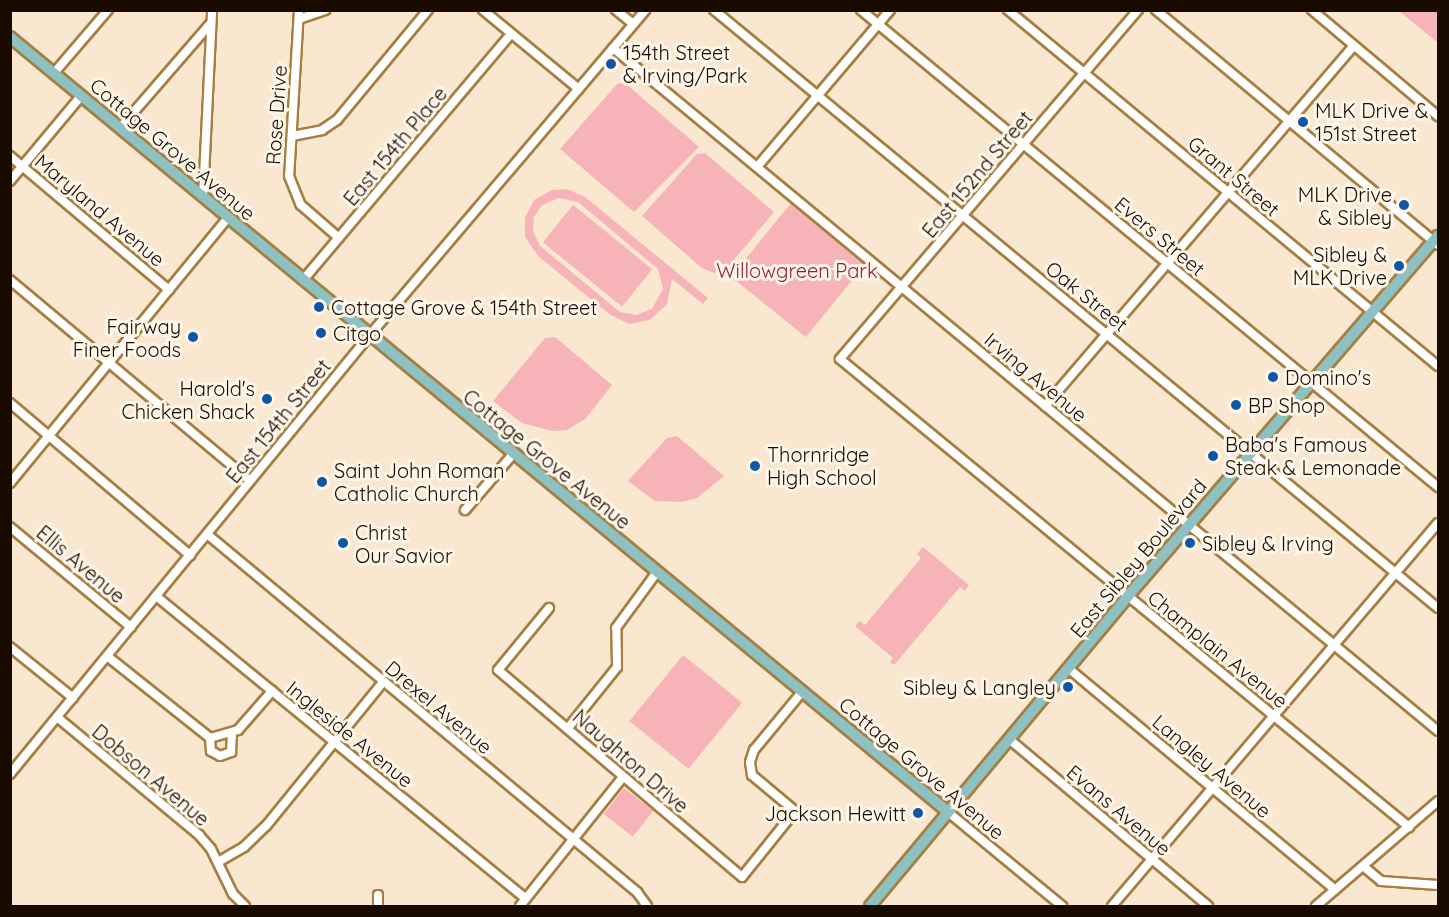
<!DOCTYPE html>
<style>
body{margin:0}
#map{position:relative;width:1449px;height:917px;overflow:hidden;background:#f9e7d0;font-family:Quicksand,sans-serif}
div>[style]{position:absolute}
.green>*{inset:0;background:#f6b4b8;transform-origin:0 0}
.roads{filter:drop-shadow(2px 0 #a77e42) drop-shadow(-2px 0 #a77e42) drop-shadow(0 2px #a77e42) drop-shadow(0 -2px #a77e42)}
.minor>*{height:8px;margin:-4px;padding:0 4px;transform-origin:4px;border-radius:4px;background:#fff}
.major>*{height:10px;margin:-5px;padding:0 5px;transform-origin:5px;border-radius:5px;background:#8ec1c1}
.dots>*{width:16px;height:16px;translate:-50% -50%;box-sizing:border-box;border:3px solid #fff6ea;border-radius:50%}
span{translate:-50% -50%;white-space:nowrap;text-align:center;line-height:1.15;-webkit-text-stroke:6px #fff6ea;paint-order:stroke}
.poi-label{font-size:20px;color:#1a0b00}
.left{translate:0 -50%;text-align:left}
.right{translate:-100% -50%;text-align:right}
.street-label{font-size:20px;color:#1a0b00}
.park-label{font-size:20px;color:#991e38}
.frame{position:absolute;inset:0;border:12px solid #1a0b00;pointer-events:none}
</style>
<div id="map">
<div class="green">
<div style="clip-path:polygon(1399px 11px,1438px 11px,1438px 43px)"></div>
<div style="clip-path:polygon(625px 83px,699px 147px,634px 212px,560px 149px,617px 84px)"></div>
<div style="clip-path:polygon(705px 153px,774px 212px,728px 267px,714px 273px,702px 268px,642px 216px,697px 154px)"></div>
<div style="clip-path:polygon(evenodd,567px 189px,585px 197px,708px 298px,703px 304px,672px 279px,667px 304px,650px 320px,629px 324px,609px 314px,538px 256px,525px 237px,525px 218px,534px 200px,552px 190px,567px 189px,559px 198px,578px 202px,658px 269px,663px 289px,652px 309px,636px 315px,620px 312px,540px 246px,533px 231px,534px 217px,542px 205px,559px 198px)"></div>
<div style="left:791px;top:203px;width:96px;height:95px;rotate:39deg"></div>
<div style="left:573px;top:205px;width:102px;height:48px;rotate:39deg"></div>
<div style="clip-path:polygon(555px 337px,612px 385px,585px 419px,567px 430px,553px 431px,522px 423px,493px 401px,545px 338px)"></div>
<div style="clip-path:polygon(677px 436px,724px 476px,697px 498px,682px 502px,655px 501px,628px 481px,667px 438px)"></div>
<div style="clip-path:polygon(923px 547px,969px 585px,965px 591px,960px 587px,894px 665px,890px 662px,893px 658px,855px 626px,860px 621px,865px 625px,921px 558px,917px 554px)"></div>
<div style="left:683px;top:655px;width:76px;height:85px;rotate:39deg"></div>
<div style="left:624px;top:788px;width:37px;height:33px;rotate:38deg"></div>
</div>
<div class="roads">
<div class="minor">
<div style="left:299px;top:10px;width:166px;rotate:93.4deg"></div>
<div style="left:289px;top:176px;width:31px;rotate:68deg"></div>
<div style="left:301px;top:205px;width:50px;rotate:41deg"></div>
<div style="left:483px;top:10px;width:124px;rotate:39.5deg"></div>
<div style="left:616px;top:10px;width:22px;rotate:39deg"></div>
<div style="left:714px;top:10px;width:939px;rotate:39.56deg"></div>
<div style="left:861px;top:10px;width:749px;rotate:39.58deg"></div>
<div style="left:1008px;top:10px;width:558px;rotate:39.62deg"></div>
<div style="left:1138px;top:10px;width:459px;rotate:130.5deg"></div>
<div style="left:840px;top:359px;width:737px;rotate:39.44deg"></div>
<div style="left:1156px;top:10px;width:367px;rotate:39.8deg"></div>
<div style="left:1312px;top:10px;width:165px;rotate:40.1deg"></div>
<div style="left:299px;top:19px;width:28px;rotate:-19deg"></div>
<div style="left:613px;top:48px;width:1071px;rotate:39.62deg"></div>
<div style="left:54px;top:73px;width:83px;rotate:-49.4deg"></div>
<div style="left:120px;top:128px;width:139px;rotate:-49.1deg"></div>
<div style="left:292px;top:136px;width:31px;rotate:-11deg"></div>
<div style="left:322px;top:130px;width:18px;rotate:-34deg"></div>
<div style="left:337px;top:120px;width:143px;rotate:-50.4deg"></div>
<div style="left:10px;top:156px;width:208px;rotate:40.1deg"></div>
<div style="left:757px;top:167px;width:206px;rotate:-49.7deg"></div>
<div style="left:10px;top:181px;width:111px;rotate:-50.1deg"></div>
<div style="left:203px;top:197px;width:187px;rotate:-87.2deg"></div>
<div style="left:10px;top:280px;width:313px;rotate:39.9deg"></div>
<div style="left:303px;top:280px;width:322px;rotate:-49.8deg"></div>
<div style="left:10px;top:403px;width:236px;rotate:40.2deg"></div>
<div style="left:1045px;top:406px;width:474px;rotate:-49.4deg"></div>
<div style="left:10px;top:483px;width:343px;rotate:-50.6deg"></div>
<div style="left:465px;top:510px;width:74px;rotate:-49.4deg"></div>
<div style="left:10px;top:527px;width:157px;rotate:39.6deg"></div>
<div style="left:207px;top:534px;width:560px;rotate:39.78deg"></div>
<div style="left:637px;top:892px;width:17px;rotate:54deg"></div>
<div style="left:156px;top:596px;width:475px;rotate:39.3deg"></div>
<div style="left:549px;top:608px;width:80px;rotate:129.4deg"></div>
<div style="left:498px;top:670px;width:320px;rotate:40.3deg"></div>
<div style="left:742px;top:877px;width:85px;rotate:-51.2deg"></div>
<div style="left:795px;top:811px;width:56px;rotate:-140.1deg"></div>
<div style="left:752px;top:775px;width:13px;rotate:-99deg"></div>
<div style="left:750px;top:762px;width:13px;rotate:-72deg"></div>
<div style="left:754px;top:750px;width:75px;rotate:-50.4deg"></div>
<div style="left:10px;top:647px;width:81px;rotate:39deg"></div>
<div style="left:107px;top:656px;width:132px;rotate:38.5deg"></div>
<div style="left:210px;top:738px;width:29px;rotate:-16deg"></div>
<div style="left:238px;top:730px;width:52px;rotate:-48.9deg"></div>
<div style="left:1068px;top:668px;width:347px;rotate:39.7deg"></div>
<div style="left:57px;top:717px;width:185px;rotate:39.7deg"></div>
<div style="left:199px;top:835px;width:18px;rotate:49deg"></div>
<div style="left:211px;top:849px;width:50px;rotate:63.9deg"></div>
<div style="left:233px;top:894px;width:17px;rotate:45deg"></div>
<div style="left:568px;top:728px;width:78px;rotate:-51.2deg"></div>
<div style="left:617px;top:667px;width:39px;rotate:-91deg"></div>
<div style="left:616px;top:628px;width:69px;rotate:-53.8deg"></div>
<div style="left:210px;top:738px;width:13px;rotate:86deg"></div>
<div style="left:211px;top:751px;width:10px;rotate:29deg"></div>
<div style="left:220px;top:756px;width:12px;rotate:-20deg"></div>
<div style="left:231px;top:752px;width:18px;rotate:-87deg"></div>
<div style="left:1009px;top:739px;width:260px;rotate:40deg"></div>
<div style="left:10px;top:774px;width:566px;rotate:-50.66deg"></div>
<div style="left:369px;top:336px;width:427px;rotate:-49.7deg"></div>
<div style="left:948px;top:812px;width:148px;rotate:39.5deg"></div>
<div style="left:218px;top:862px;width:30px;rotate:-30deg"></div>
<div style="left:244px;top:847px;width:30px;rotate:-44deg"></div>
<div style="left:266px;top:826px;width:186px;rotate:-50.9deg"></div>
<div style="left:1363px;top:866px;width:23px;rotate:40deg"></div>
<div style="left:1381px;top:881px;width:57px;rotate:4deg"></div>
<div style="left:378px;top:906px;width:11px;rotate:-90deg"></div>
<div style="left:520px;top:906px;width:164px;rotate:-51.4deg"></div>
<div style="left:1112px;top:906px;width:503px;rotate:-49.6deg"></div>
<div style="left:1316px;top:906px;width:161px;rotate:-40.7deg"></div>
</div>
<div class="major">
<div style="left:10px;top:37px;width:1217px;rotate:39.56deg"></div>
<div style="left:870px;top:906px;width:403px;rotate:-50.2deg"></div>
<div style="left:1128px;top:596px;width:475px;rotate:-49.3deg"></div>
</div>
</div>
<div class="dots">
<div style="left:611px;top:64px;background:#0d57a6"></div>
<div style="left:1303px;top:122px;background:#0d57a6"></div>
<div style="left:1404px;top:205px;background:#0d57a6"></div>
<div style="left:1399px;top:266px;background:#0d57a6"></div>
<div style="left:319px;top:307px;background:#0d57a6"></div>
<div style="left:321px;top:333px;background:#0d57a6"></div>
<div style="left:193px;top:337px;background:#0d57a6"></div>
<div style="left:1273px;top:377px;background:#0d57a6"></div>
<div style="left:267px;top:399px;background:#0d57a6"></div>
<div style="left:1236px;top:405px;background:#0d57a6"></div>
<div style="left:1213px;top:456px;background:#0d57a6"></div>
<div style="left:755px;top:466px;background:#0d57a6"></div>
<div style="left:322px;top:482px;background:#0d57a6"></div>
<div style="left:343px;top:543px;background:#0d57a6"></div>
<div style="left:1190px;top:543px;background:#0d57a6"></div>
<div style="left:1068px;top:687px;background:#0d57a6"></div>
<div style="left:918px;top:813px;background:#0d57a6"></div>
</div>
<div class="poi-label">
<span class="left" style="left:623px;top:64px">154th Street<br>&amp; Irving/Park</span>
<span class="left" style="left:1315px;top:122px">MLK Drive &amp;<br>151st Street</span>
<span class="right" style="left:1392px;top:206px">MLK Drive<br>&amp; Sibley</span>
<span class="right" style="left:1387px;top:266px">Sibley &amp;<br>MLK Drive</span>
<span class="left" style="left:331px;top:307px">Cottage Grove &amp; 154th Street</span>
<span class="right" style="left:181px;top:338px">Fairway<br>Finer Foods</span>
<span class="left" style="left:333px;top:333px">Citgo</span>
<span class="left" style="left:1285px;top:377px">Domino's</span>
<span class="right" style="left:255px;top:400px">Harold's<br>Chicken Shack</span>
<span class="left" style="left:1248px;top:405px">BP Shop</span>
<span class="left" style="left:1225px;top:456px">Baba's Famous<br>Steak &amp; Lemonade</span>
<span class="left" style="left:767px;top:466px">Thornridge<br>High School</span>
<span class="left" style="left:334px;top:482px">Saint John Roman<br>Catholic Church</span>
<span class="left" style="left:355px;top:544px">Christ<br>Our Savior</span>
<span class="left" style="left:1202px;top:543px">Sibley &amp; Irving</span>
<span class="right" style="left:1056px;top:687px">Sibley &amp; Langley</span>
<span class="right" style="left:906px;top:813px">Jackson Hewitt</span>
</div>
<div class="street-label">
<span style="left:276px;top:115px;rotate:-86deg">Rose Drive</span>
<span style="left:395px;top:146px;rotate:-50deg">East 154th Place</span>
<span style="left:173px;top:149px;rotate:40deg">Cottage Grove Avenue</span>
<span style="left:977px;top:174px;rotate:-50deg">East 152nd Street</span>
<span style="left:1234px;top:176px;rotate:40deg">Grant Street</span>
<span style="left:100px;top:210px;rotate:40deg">Maryland Avenue</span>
<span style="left:1160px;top:236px;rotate:40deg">Evers Street</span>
<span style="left:1087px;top:296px;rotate:39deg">Oak Street</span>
<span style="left:1036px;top:377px;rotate:40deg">Irving Avenue</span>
<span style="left:278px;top:421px;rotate:-51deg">East 154th Street</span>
<span style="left:547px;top:459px;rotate:39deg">Cottage Grove Avenue</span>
<span style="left:1138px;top:558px;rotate:-50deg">East Sibley Boulevard</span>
<span style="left:81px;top:564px;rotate:40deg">Ellis Avenue</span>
<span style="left:1218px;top:649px;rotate:39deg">Champlain Avenue</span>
<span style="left:439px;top:707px;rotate:40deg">Drexel Avenue</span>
<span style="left:350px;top:734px;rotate:39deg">Ingleside Avenue</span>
<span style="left:631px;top:761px;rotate:41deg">Naughton Drive</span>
<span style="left:1212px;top:766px;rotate:40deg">Langley Avenue</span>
<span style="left:922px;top:768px;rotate:40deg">Cottage Grove Avenue</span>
<span style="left:151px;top:775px;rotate:40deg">Dobson Avenue</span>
<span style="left:1119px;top:810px;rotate:40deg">Evans Avenue</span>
</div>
<div class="park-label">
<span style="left:797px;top:270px">Willowgreen Park</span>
</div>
<div class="frame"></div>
</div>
